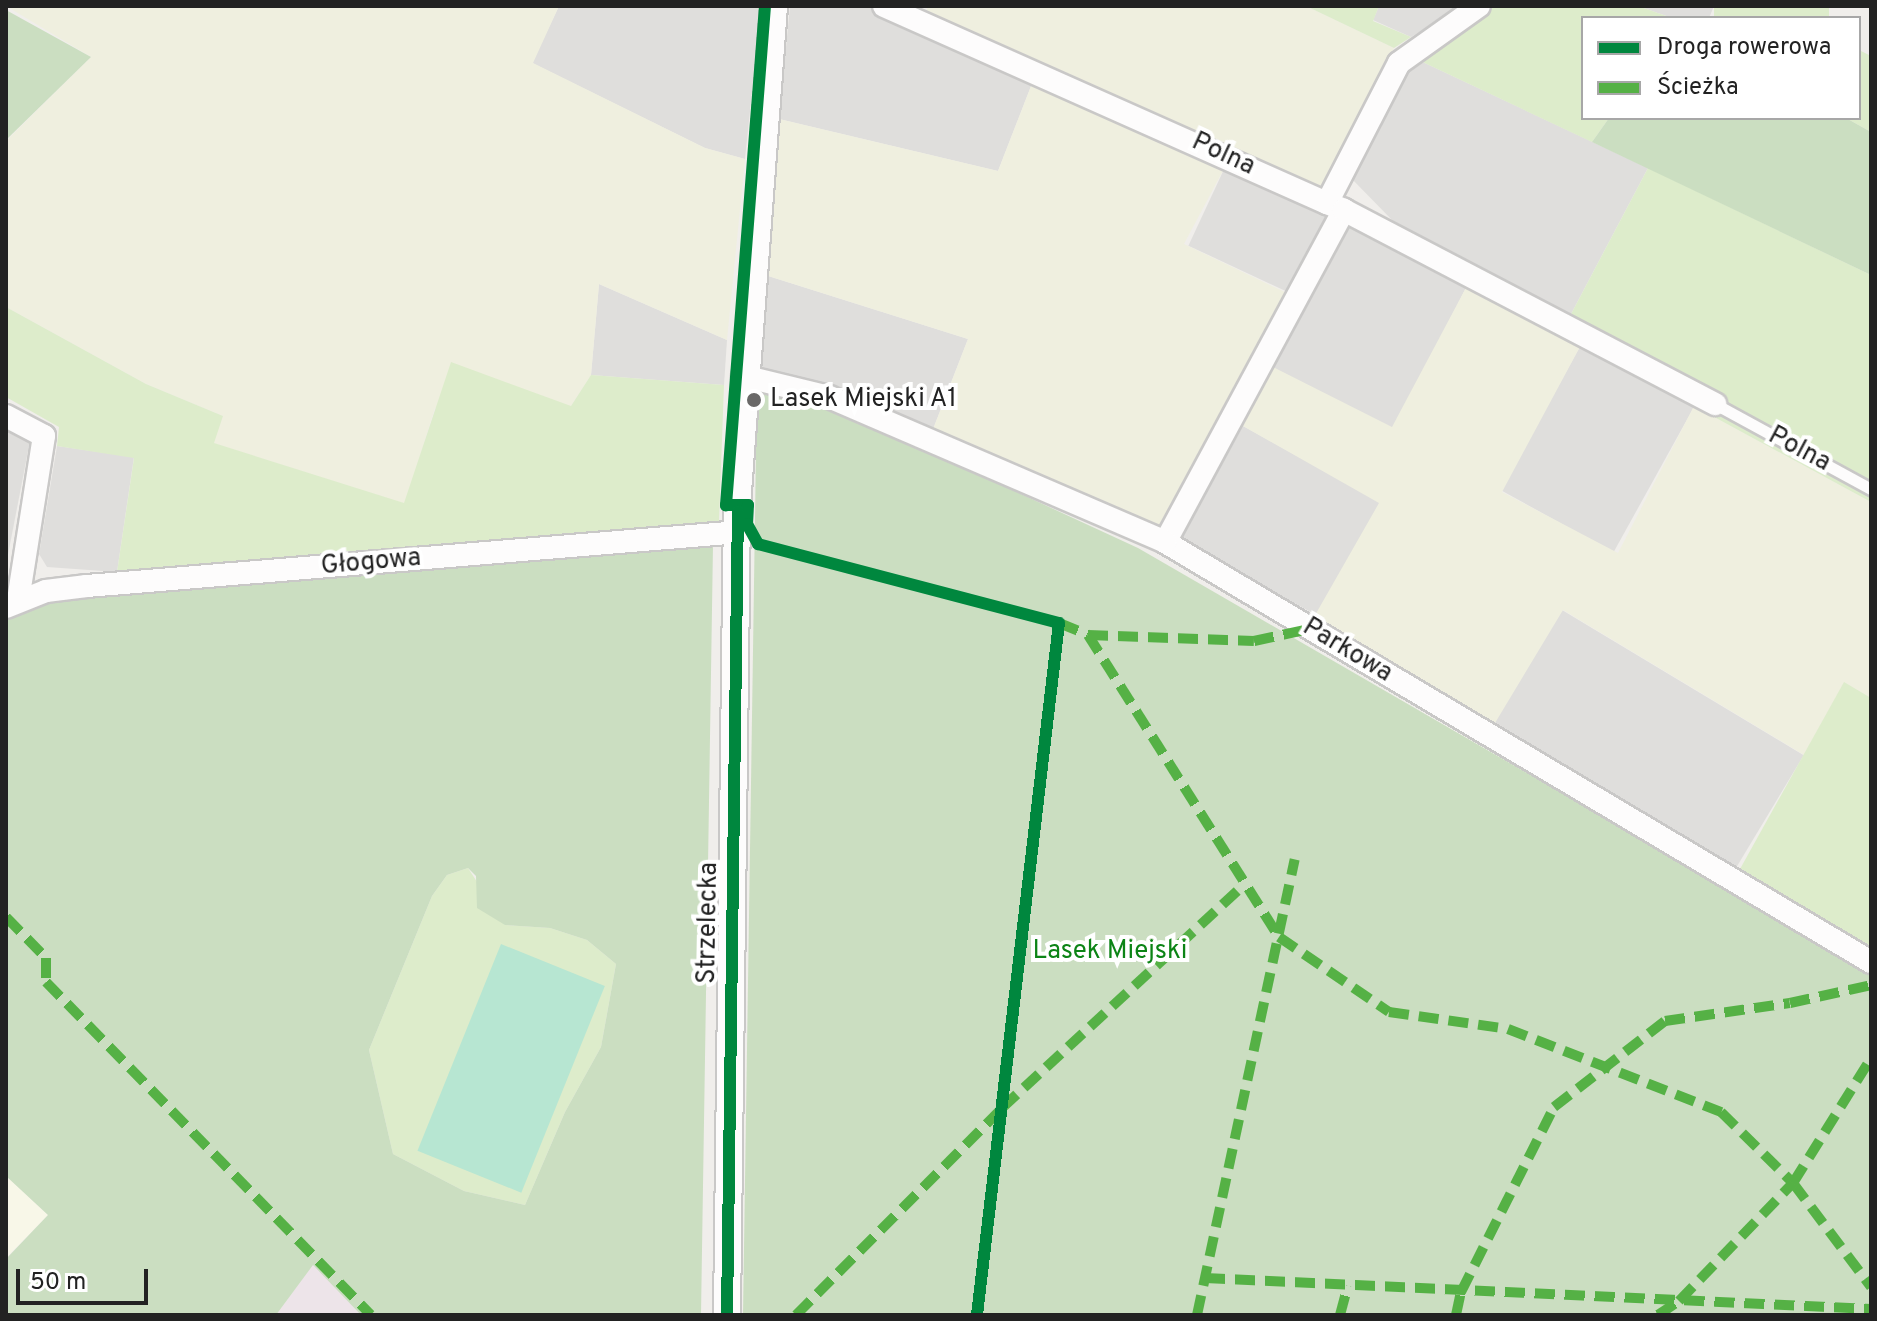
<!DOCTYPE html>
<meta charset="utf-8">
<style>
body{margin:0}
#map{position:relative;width:1877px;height:1321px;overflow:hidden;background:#f0eeeb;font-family:Overpass,sans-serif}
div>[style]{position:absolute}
.residential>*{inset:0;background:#dfdedc;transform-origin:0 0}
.industrial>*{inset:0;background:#ede4e9}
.education>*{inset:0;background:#f8f7e8}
.farmland>*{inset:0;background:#efefdf}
.grass>*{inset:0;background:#ddeccb;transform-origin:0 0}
.forest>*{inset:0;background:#cbdec1}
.pitch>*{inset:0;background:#b7e6d2;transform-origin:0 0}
.roads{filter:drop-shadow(2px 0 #c9c8c7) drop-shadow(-2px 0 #c9c8c7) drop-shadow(0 2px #c9c8c7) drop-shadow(0 -2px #c9c8c7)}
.service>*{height:11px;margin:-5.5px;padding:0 5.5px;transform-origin:5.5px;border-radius:5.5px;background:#fdfcfc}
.minor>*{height:22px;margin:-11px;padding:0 11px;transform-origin:11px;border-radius:11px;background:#fdfcfc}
.tertiary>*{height:26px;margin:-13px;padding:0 13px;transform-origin:13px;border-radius:13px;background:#fdfcfc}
.quiet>*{height:10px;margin-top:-5px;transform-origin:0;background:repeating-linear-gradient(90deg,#55b145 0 20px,transparent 0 30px)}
.cycleway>*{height:12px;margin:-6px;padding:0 6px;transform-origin:6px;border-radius:6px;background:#00873e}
.dots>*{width:22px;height:22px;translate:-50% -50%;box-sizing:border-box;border:4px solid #fff;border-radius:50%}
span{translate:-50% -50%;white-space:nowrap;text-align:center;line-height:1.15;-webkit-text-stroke:8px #fff;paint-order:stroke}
.street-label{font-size:26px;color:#222}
.poi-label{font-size:26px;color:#222}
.left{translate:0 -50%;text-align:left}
.park-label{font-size:26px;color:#0c8416}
.frame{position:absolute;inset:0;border:8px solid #222;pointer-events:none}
.legend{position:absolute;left:1581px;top:16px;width:280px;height:104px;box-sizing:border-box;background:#fff;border:2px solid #a7a7a7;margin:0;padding:10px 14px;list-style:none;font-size:24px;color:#222}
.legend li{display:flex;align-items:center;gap:16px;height:40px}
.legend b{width:40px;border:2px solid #a7a7a7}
.scale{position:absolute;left:16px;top:1269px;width:132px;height:36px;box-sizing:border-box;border:4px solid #222;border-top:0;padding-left:10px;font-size:24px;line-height:28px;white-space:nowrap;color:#222;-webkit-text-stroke:6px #fff;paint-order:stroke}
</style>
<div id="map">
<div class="residential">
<div style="clip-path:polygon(559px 6px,761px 6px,745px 159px,705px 148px,532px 63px)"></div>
<div style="clip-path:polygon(790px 6px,868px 6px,1033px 81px,998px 171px,779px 119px)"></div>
<div style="clip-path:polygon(1379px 6px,1461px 6px,1411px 37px,1373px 20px)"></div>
<div style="clip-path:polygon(1638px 6px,1714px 6px,1709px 18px,1672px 18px)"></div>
<div style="clip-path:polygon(1412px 57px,1648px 168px,1570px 316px,1393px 221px,1349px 176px)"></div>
<div style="left:1226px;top:165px;width:115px;height:89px;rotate:25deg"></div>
<div style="left:1349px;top:220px;width:135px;height:166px;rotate:27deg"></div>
<div style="clip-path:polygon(765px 275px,968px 339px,930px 437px,754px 372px)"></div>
<div style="clip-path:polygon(599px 284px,727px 340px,724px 385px,591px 375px)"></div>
<div style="left:1582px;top:343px;width:129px;height:168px;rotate:29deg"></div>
<div style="left:1243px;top:426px;width:157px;height:130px;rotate:29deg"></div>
<div style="clip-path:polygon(6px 428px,30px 441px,6px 565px)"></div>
<div style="clip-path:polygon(57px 446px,134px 457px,117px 572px,47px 567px,39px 554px)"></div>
<div style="left:1562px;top:610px;width:282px;height:131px;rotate:31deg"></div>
</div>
<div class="industrial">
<div style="clip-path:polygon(313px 1264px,361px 1315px,276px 1315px)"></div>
</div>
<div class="education">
<div style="clip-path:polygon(6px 1176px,48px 1215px,6px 1258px)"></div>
</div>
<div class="farmland">
<div style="clip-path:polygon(6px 6px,559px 6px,533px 63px,705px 148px,745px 159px,727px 340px,599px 284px,591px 375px,571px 406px,435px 408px,405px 504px,213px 443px,223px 416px,146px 384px,6px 307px,6px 141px,91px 57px)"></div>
<div style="clip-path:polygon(928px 6px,1306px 6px,1394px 48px,1322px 191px,925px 15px)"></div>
<div style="clip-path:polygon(1033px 81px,1226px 165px,1184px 244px,1289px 294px,1159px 531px,930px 437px,968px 339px,765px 275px,779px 119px,998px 171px)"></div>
<div style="clip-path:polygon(1469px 282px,1582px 343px,1502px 492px,1618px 553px,1694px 406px,1871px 502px,1871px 698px,1844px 683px,1804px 755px,1563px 610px,1495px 723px,1314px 617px,1379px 503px,1243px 426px,1271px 366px,1392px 427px)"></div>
</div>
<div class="grass">
<div style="clip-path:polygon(1306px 6px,1379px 6px,1373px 21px,1411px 37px,1394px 48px)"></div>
<div style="clip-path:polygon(1494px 6px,1638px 6px,1672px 18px,1583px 18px,1583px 118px,1609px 118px,1592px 142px,1412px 57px)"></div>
<div style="left:1714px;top:6px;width:115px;height:13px"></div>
<div style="clip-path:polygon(1859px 50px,1871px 56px,1871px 132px,1846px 118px,1859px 118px)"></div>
<div style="clip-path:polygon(1648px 168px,1871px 275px,1871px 502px,1694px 406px,1703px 392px,1587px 330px,1570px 316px)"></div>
<div style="clip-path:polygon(6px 307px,146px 384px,223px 416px,214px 443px,404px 503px,451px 362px,571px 406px,591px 375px,724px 385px,719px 522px,117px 572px,134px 458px,57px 446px,59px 427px,6px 397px)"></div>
<div style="clip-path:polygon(1844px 682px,1871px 698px,1871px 949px,1740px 869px)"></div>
<div style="clip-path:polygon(468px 868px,505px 925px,550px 928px,587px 940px,616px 964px,601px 1047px,565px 1112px,525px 1205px,464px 1191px,393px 1154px,369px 1050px,432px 896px,447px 875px)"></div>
</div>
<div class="forest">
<div style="clip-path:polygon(6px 10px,91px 57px,6px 140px)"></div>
<div style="clip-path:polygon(1609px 118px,1846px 118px,1871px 132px,1871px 275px,1592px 142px)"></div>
<div style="clip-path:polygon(757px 385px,826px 404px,1138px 548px,1871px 972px,1871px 1315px,743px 1315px)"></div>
<div style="clip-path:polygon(evenodd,713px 545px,701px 1315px,361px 1315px,313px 1265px,276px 1315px,6px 1315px,6px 1259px,48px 1215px,6px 1176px,6px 611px,22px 602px,713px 545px,468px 868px,476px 876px,477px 908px,505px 925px,550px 928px,587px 940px,616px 964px,601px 1047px,565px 1112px,525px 1205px,464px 1191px,393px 1154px,369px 1050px,432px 896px,447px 875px,468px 868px)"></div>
</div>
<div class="pitch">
<div style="left:501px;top:944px;width:112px;height:223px;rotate:22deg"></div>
</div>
<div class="roads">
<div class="service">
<div style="left:1715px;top:404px;width:178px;rotate:28.6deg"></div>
</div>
<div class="minor">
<div style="left:884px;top:6px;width:485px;rotate:24deg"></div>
<div style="left:1327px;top:203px;width:157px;rotate:-62.8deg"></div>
<div style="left:1399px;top:63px;width:98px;rotate:-35.5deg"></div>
<div style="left:1327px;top:203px;width:18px;rotate:22deg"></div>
<div style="left:1344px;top:210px;width:377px;rotate:118.3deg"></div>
<div style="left:1165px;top:542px;width:821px;rotate:30.75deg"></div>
<div style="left:1344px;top:210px;width:419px;rotate:27.6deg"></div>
<div style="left:743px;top:376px;width:89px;rotate:13.7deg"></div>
<div style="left:829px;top:397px;width:366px;rotate:23.3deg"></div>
<div style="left:6px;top:416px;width:43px;rotate:27.8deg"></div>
<div style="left:44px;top:436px;width:166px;rotate:99deg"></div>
<div style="left:6px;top:607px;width:43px;rotate:-21.8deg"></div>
<div style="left:46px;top:591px;width:41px;rotate:-7deg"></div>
<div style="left:87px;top:586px;width:654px;rotate:-4.73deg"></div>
</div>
<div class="tertiary">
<div style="left:727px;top:1315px;width:810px;rotate:-89.29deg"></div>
<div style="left:737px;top:505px;width:500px;rotate:-85.76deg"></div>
</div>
</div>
<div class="quiet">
<div style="left:1059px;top:623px;width:31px;rotate:22deg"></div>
<div style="left:1088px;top:635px;width:166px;rotate:2.1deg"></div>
<div style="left:1254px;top:641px;width:56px;rotate:-12.3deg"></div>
<div style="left:1088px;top:635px;width:357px;rotate:57.7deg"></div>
<div style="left:1279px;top:937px;width:133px;rotate:34.3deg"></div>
<div style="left:1389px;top:1012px;width:120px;rotate:8.1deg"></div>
<div style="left:1508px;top:1029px;width:229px;rotate:21.3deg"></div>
<div style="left:1721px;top:1112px;width:101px;rotate:44.6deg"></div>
<div style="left:1793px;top:1183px;width:130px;rotate:53.1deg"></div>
<div style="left:6px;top:917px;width:57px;rotate:45.7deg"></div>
<div style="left:46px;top:958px;width:24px;rotate:90deg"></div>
<div style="left:46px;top:982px;width:465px;rotate:45.7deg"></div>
<div style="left:1205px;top:1278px;width:667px;rotate:2.66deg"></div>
<div style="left:796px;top:1315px;width:292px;rotate:-45.1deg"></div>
<div style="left:1002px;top:1108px;width:330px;rotate:-42.7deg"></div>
<div style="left:1197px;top:1315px;width:466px;rotate:-77.9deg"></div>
<div style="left:1340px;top:1315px;width:30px;rotate:-75deg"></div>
<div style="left:1456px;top:1315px;width:24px;rotate:-78deg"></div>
<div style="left:1461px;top:1292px;width:207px;rotate:-63.3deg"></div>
<div style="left:1554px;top:1107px;width:140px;rotate:-37.8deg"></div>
<div style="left:1665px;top:1021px;width:126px;rotate:-8.2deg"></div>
<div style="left:1790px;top:1003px;width:83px;rotate:-12.5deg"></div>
<div style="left:1658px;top:1315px;width:25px;rotate:-34deg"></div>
<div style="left:1679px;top:1301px;width:164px;rotate:-46deg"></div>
<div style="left:1793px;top:1183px;width:147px;rotate:-58deg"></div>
</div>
<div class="cycleway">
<div style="left:765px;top:6px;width:501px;rotate:94.47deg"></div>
<div style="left:726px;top:505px;width:22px"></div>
<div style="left:748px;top:505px;width:19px;rotate:93deg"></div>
<div style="left:747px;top:524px;width:23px;rotate:61deg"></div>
<div style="left:758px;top:544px;width:311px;rotate:14.7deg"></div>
<div style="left:1059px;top:623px;width:697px;rotate:96.76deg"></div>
<div style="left:727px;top:1315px;width:804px;rotate:-89.22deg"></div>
</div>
<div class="dots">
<div style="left:754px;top:400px;background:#6a6968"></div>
</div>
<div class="street-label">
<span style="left:1223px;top:155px;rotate:25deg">Polna</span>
<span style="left:1799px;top:450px;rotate:28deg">Polna</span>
<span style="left:371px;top:563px;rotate:-5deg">Głogowa</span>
<span style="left:1347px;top:651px;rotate:31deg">Parkowa</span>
<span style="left:709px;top:923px;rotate:-89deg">Strzelecka</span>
</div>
<div class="poi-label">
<span class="left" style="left:770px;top:400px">Lasek Miejski A1</span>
</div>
<div class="park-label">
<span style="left:1110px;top:952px">Lasek Miejski</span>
</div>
<div class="frame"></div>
<ul class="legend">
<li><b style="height:10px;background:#00873e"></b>Droga rowerowa</li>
<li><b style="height:10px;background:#55b145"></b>Ścieżka</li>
</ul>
<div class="scale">50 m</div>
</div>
